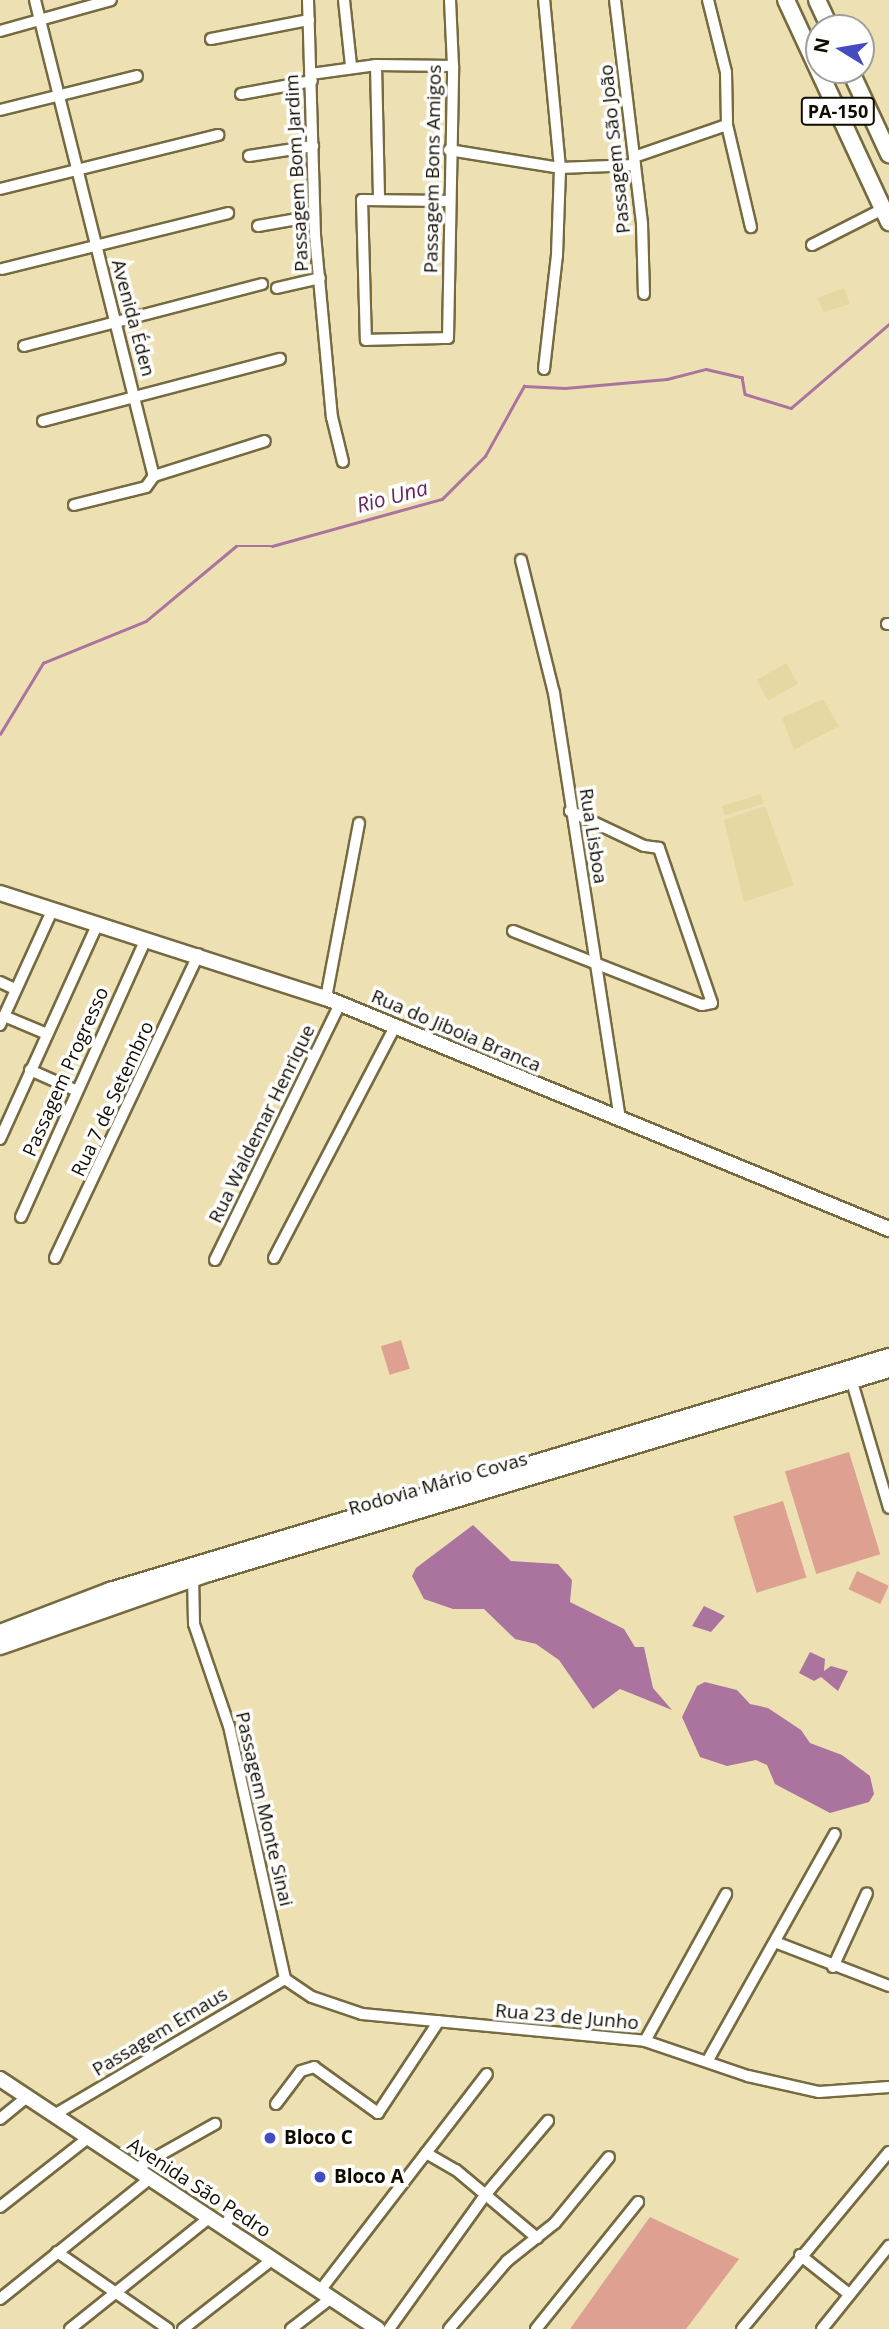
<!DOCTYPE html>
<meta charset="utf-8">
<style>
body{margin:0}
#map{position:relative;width:889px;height:2329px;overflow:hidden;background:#ede1b4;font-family:"Open Sans",sans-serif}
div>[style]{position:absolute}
.built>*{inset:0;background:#e6d8a3;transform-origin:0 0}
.green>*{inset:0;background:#dda091;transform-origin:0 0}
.water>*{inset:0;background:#aa749e}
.stream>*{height:2.5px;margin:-1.25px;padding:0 1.25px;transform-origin:1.25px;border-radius:1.25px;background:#aa749e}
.roads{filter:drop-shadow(2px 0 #756a40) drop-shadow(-2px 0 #756a40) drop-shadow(0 2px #756a40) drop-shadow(0 -2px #756a40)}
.minor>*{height:10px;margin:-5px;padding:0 5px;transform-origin:5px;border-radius:5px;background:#fff}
.secondary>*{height:14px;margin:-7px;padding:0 7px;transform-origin:7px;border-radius:7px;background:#fff}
.primary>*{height:16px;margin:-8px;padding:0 8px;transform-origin:8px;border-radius:8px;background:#fff}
.dots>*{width:19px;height:19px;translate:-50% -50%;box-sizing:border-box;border:4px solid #fff;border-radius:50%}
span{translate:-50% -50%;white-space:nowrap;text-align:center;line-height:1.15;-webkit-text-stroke:7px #fff;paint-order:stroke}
.shield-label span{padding:2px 5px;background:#fff;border:2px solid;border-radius:5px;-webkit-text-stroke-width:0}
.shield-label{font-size:18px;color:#100c00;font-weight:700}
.street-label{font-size:19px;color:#100c00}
.poi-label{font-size:19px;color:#100c00;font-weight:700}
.left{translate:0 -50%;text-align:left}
.water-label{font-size:21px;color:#68255c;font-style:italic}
.north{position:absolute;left:805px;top:14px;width:70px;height:70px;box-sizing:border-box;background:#fff;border:2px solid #9f9e99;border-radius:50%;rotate:281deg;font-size:19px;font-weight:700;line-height:28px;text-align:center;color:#100c00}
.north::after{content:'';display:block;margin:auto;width:24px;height:32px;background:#454bc0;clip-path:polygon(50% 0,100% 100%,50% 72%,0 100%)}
</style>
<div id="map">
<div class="built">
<div style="clip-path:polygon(844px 288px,850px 304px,824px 312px,817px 298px)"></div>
<div style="left:786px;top:663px;width:24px;height:34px;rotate:60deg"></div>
<div style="clip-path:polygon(823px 699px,839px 726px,794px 750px,782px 718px)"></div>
<div style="left:761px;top:794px;width:10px;height:41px;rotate:73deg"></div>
<div style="clip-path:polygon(765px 806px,794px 885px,744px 902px,724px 820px)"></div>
</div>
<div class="green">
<div style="left:401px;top:1340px;width:30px;height:21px;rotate:73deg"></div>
<div style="left:849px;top:1452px;width:107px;height:67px;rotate:73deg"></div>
<div style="left:783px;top:1501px;width:80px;height:52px;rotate:73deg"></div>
<div style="left:857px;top:1571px;width:35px;height:20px;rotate:25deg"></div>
<div style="clip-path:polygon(650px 2217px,739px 2259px,686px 2329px,570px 2329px)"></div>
</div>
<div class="water">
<div style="clip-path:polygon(473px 1525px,511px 1561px,558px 1564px,572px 1580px,570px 1602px,624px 1629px,635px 1647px,644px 1647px,653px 1688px,672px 1710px,620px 1689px,593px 1709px,559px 1660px,536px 1644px,515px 1639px,484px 1609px,453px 1609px,424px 1599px,412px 1576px,416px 1568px)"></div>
<div style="clip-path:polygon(704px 1606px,725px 1616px,711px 1632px,692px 1626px)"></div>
<div style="clip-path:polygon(810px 1652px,825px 1659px,824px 1671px,831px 1666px,848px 1671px,838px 1691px,821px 1677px,814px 1681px,799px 1673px)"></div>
<div style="clip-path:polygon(705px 1682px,737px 1690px,750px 1704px,768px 1708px,801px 1730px,810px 1743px,842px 1755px,870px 1776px,874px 1794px,869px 1802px,830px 1813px,775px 1784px,767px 1765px,756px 1760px,727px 1766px,700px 1757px,682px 1717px,697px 1686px)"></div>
</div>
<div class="stream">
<div style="left:0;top:734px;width:83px;rotate:-58.8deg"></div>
<div style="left:43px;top:663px;width:111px;rotate:-22.2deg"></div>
<div style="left:146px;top:621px;width:117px;rotate:-39.8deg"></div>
<div style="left:236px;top:546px;width:36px"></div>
<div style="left:272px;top:546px;width:176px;rotate:-15.5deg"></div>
<div style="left:442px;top:499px;width:61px;rotate:-45deg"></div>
<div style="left:485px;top:456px;width:80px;rotate:-60.9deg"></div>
<div style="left:524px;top:386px;width:41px;rotate:2.8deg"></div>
<div style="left:565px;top:388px;width:102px;rotate:-5deg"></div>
<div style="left:667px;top:379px;width:40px;rotate:-14.4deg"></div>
<div style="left:706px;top:369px;width:37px;rotate:13deg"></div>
<div style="left:742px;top:377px;width:17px;rotate:80deg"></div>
<div style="left:745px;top:394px;width:48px;rotate:16.9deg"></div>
<div style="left:791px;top:408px;width:129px;rotate:-40.6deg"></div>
</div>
<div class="roads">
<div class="minor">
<div style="left:35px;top:0;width:491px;rotate:76deg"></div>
<div style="left:308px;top:0;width:235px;rotate:88.3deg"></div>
<div style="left:315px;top:235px;width:183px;rotate:84.7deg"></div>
<div style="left:332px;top:417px;width:46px;rotate:76.3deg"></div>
<div style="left:344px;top:0;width:66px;rotate:83.9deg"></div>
<div style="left:615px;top:0;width:226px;rotate:83.1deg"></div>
<div style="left:642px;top:224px;width:70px;rotate:88.4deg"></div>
<div style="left:708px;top:0;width:74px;rotate:76deg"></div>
<div style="left:726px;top:72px;width:53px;rotate:88.9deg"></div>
<div style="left:727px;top:125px;width:105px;rotate:76.8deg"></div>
<div style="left:0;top:31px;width:115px;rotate:-15.6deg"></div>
<div style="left:211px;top:39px;width:100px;rotate:-11deg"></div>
<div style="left:376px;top:65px;width:135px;rotate:88.7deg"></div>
<div style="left:311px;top:74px;width:66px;rotate:-7.9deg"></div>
<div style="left:376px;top:65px;width:77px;rotate:0.7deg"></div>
<div style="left:241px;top:94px;width:72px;rotate:-10.4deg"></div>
<div style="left:0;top:110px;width:141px;rotate:-13.9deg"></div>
<div style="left:449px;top:150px;width:112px;rotate:9.2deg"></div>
<div style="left:560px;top:168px;width:75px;rotate:-2.3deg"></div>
<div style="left:249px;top:156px;width:65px;rotate:-8.9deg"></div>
<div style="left:634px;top:157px;width:98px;rotate:-19deg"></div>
<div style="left:0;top:189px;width:225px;rotate:-13.9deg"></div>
<div style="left:450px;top:201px;width:88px;rotate:-179.3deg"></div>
<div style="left:362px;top:200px;width:140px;rotate:88.4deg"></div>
<div style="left:366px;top:340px;width:82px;rotate:-1.4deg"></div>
<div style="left:448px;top:338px;width:272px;rotate:-88.9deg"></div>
<div style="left:453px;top:66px;width:66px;rotate:-92.6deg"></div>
<div style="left:258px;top:226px;width:57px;rotate:-10.1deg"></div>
<div style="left:812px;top:245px;width:80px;rotate:-26.9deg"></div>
<div style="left:2px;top:269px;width:233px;rotate:-13.9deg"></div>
<div style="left:277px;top:288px;width:44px;rotate:-13.1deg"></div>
<div style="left:24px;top:346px;width:246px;rotate:-14.6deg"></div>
<div style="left:544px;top:369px;width:115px;rotate:-83.5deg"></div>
<div style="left:557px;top:255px;width:87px;rotate:-88deg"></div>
<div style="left:560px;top:168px;width:169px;rotate:-95.4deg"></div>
<div style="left:43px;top:421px;width:245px;rotate:-14.7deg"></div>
<div style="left:154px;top:476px;width:116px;rotate:-17.5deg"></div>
<div style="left:74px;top:505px;width:74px;rotate:-14deg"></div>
<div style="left:146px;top:487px;width:14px;rotate:-54deg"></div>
<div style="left:521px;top:560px;width:137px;rotate:76.1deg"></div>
<div style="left:554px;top:693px;width:433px;rotate:81.2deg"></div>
<div style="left:887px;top:624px;width:2px"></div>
<div style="left:513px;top:931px;width:203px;rotate:21.4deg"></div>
<div style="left:702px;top:1005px;width:10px;rotate:-11deg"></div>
<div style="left:712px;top:1003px;width:164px;rotate:-108.9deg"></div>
<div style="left:659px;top:848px;width:15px;rotate:-172deg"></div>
<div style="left:644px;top:846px;width:82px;rotate:-154.7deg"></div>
<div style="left:0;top:982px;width:14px;rotate:25deg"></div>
<div style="left:326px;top:998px;width:178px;rotate:-79.3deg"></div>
<div style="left:4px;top:1016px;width:47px;rotate:22.7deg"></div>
<div style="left:0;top:1025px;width:125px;rotate:-65.5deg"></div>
<div style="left:30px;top:1070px;width:49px;rotate:24deg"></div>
<div style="left:0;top:1139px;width:233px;rotate:-65.6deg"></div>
<div style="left:21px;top:1217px;width:303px;rotate:-65.8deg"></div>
<div style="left:55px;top:1258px;width:336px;rotate:-64.7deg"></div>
<div style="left:274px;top:1258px;width:261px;rotate:-62.4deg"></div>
<div style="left:215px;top:1260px;width:285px;rotate:-64deg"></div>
<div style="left:852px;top:1382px;width:131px;rotate:73.6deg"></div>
<div style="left:193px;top:1575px;width:49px;rotate:88.8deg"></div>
<div style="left:194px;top:1624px;width:108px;rotate:71.1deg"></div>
<div style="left:229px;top:1726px;width:259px;rotate:77.5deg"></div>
<div style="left:775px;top:1942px;width:122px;rotate:21.1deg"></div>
<div style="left:833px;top:1967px;width:81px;rotate:-65.3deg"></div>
<div style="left:285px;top:1979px;width:32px;rotate:34deg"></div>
<div style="left:312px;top:1997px;width:53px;rotate:18.8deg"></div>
<div style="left:362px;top:2014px;width:284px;rotate:5.4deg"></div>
<div style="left:645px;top:2041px;width:109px;rotate:18.8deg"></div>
<div style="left:748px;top:2076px;width:73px;rotate:12.7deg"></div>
<div style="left:819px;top:2092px;width:70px;rotate:-4.1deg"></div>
<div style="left:645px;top:2041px;width:168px;rotate:-61.1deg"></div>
<div style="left:708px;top:2060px;width:259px;rotate:-60.7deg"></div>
<div style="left:276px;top:2104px;width:41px;rotate:-52.9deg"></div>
<div style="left:301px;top:2071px;width:14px;rotate:-17deg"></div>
<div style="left:314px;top:2067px;width:79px;rotate:35.7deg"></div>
<div style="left:378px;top:2113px;width:110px;rotate:-56.5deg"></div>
<div style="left:54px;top:2115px;width:268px;rotate:-30.5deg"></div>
<div style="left:0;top:2119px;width:35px;rotate:-39deg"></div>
<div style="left:426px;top:2153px;width:34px;rotate:30deg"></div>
<div style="left:456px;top:2170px;width:106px;rotate:40deg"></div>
<div style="left:135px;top:2169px;width:92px;rotate:-29.4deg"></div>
<div style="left:0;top:2207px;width:112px;rotate:-38.1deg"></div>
<div style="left:223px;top:2228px;width:17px;rotate:-57deg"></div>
<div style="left:57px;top:2252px;width:135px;rotate:34.7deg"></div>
<div style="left:800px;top:2255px;width:63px;rotate:38.5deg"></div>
<div style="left:319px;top:2292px;width:275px;rotate:-52.4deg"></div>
<div style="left:0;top:2299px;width:191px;rotate:-38.8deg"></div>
<div style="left:70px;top:2329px;width:178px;rotate:-38.6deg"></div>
<div style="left:183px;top:2329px;width:114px;rotate:-37.9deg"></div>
<div style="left:291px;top:2329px;width:49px;rotate:-37.6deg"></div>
<div style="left:389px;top:2329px;width:166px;rotate:-54.3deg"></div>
<div style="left:486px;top:2194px;width:96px;rotate:-49.7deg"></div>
<div style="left:449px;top:2329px;width:89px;rotate:-49.5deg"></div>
<div style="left:507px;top:2261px;width:61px;rotate:-38.4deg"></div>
<div style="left:555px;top:2223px;width:85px;rotate:-50.7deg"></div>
<div style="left:536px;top:2329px;width:163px;rotate:-51.2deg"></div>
<div style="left:742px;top:2329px;width:230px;rotate:-50.3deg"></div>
<div style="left:822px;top:2329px;width:107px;rotate:-51.1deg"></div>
</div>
<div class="secondary">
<div style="left:0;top:893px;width:342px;rotate:17.9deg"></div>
<div style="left:326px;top:998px;width:609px;rotate:22.31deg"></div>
<div style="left:0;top:2079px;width:453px;rotate:33.5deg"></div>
</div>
<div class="primary">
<div style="left:786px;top:0;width:245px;rotate:65.1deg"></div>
<div style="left:817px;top:0;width:31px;rotate:65deg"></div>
<div style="left:850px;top:70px;width:93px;rotate:65.1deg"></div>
<div style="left:0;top:1633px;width:118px;rotate:-20.9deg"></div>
<div style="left:110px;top:1591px;width:813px;rotate:-16.72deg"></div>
<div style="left:0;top:1646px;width:221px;rotate:-19.3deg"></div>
<div style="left:209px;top:1573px;width:710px;rotate:-16.7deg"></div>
</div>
</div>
<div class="dots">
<div style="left:270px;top:2138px;background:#454bc0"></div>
<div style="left:320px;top:2177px;background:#454bc0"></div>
</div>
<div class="shield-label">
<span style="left:838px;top:111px">PA-150</span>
</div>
<div class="street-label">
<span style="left:615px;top:149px;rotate:-96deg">Passagem São João</span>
<span style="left:433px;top:169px;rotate:-89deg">Passagem Bons Amigos</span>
<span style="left:297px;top:173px;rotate:-93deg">Passagem Bom Jardim</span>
<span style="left:133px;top:318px;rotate:75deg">Avenida Éden</span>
<span style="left:593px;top:836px;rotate:81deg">Rua Lisboa</span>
<span style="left:456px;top:1031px;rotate:23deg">Rua do Jiboia Branca</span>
<span style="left:66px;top:1072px;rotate:-66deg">Passagem Progresso</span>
<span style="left:113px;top:1099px;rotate:-65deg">Rua 7 de Setembro</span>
<span style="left:262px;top:1124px;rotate:-64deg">Rua Waldemar Henrique</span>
<span style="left:438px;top:1484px;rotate:-16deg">Rodovia Mário Covas</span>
<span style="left:264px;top:1809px;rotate:77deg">Passagem Monte Sinai</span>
<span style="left:567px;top:2017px;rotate:5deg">Rua 23 de Junho</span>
<span style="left:160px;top:2032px;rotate:-31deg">Passagem Emaus</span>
<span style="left:199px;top:2188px;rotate:33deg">Avenida São Pedro</span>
</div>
<div class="poi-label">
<span class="left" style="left:284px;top:2138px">Bloco C</span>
<span class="left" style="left:334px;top:2177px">Bloco A</span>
</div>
<div class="water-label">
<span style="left:392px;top:496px;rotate:-15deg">Rio Una</span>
</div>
<div class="north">N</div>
</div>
